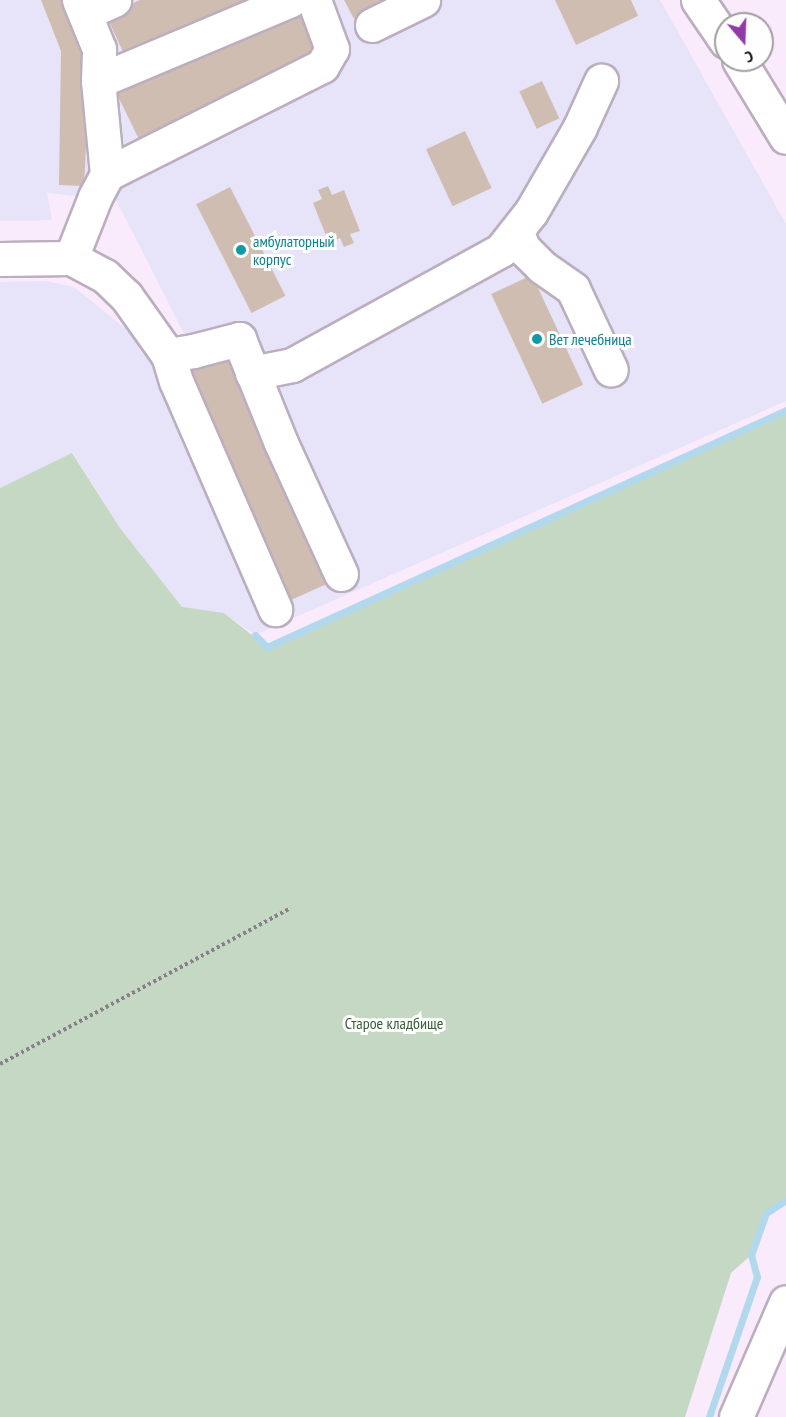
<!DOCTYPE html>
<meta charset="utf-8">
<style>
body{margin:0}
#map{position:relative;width:786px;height:1417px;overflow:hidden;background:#f9ebfb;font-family:"PT Sans Narrow",sans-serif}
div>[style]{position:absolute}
.industrial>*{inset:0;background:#e7e3f9}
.green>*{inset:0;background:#c4d8c4}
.stream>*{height:7px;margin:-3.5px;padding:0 3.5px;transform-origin:3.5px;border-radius:3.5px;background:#b2d8ee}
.building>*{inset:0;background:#cfbdb1;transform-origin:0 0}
.path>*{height:4px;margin-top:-2px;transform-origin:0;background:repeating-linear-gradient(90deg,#887f8a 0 3px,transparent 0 6px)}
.roads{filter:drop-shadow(2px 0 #bcaebe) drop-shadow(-2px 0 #bcaebe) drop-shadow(0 2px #bcaebe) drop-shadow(0 -2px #bcaebe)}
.minor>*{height:33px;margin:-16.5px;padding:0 16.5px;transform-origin:16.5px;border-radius:16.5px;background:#fff}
.dots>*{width:16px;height:16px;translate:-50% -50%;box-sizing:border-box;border:3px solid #fefefe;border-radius:50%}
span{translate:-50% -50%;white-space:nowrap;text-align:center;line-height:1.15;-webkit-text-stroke:6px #fefefe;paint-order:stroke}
.culture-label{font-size:16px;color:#0d838f}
.left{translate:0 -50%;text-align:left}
.park-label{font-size:16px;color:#356038}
.north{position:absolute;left:714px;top:12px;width:60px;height:60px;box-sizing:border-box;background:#fefefe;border:2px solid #a09ea0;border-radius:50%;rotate:161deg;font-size:16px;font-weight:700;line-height:24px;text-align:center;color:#130e14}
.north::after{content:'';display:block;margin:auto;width:21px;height:27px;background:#903ba9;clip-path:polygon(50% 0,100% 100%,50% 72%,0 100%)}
</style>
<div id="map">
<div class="industrial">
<div style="clip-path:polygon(0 0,660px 0,786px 224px,786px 401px,255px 635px,224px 613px,182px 608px,120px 528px,73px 453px,0 488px,0 282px,45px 281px,74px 287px,131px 333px,142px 354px,188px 341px,116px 200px,47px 193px,52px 220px,0 221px)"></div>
</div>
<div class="green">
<div style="clip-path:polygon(786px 410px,786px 1200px,766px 1213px,751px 1255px,731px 1273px,685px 1417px,0 1417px,0 488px,72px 453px,120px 528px,182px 607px,224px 613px,267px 647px)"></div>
</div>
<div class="stream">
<div style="left:255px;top:635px;width:17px;rotate:45deg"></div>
<div style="left:267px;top:647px;width:571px;rotate:-24.54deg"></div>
<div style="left:709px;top:1417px;width:148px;rotate:-71.1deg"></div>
<div style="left:757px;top:1277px;width:23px;rotate:-105deg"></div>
<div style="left:751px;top:1255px;width:45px;rotate:-70.3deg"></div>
<div style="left:766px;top:1213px;width:24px;rotate:-33deg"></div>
</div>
<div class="building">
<div style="clip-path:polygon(41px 0,73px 0,91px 47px,84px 186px,59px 185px,61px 51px)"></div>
<div style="clip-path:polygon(140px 0,250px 0,125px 56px,106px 15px)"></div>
<div style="clip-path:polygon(344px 0,392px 0,354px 19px)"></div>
<div style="clip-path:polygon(555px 0,631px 0,638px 16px,576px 45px)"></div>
<div style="left:300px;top:4px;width:53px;height:204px;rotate:64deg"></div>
<div style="left:542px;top:81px;width:41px;height:25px;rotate:65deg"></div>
<div style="left:465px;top:131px;width:63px;height:43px;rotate:65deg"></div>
<div style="clip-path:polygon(328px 186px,332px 195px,344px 190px,360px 231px,350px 234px,354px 243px,344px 247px,340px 238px,329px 243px,313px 203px,322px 199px,318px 190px)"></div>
<div style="left:230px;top:187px;width:122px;height:38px;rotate:63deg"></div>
<div style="left:532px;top:275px;width:121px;height:45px;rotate:65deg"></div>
<div style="left:230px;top:349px;width:254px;height:50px;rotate:66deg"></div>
</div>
<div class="path">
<div style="left:0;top:1064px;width:330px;rotate:-28.2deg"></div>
</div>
<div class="roads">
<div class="minor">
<div style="left:698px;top:0;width:50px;rotate:55.7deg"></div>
<div style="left:85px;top:13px;width:32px;rotate:-24deg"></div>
<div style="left:372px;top:25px;width:57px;rotate:-26.1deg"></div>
<div style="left:739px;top:60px;width:90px;rotate:58.6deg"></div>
<div style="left:98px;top:81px;width:209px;rotate:-22.8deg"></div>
<div style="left:107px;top:174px;width:241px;rotate:-26.7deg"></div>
<div style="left:322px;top:66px;width:20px;rotate:-60deg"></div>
<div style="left:332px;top:49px;width:52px;rotate:-110.2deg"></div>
<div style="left:516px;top:232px;width:19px;rotate:65deg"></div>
<div style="left:524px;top:249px;width:25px;rotate:45deg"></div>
<div style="left:542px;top:267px;width:38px;rotate:35deg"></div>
<div style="left:573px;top:289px;width:89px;rotate:64.9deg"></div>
<div style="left:71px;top:258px;width:66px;rotate:-68.5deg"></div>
<div style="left:95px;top:197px;width:26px;rotate:-62deg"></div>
<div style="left:107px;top:174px;width:93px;rotate:-95.5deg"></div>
<div style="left:98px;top:81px;width:32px;rotate:-88deg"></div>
<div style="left:99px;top:49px;width:53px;rotate:-112.2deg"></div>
<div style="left:0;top:259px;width:71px;rotate:-0.8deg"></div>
<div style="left:71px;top:258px;width:38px;rotate:28deg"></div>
<div style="left:105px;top:276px;width:29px;rotate:44deg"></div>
<div style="left:126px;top:296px;width:72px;rotate:54.6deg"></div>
<div style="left:168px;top:355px;width:27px;rotate:73deg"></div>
<div style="left:176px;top:381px;width:249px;rotate:66.5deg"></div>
<div style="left:168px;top:355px;width:25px;rotate:-9deg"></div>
<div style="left:193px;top:351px;width:48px;rotate:-14.6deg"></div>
<div style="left:239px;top:339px;width:112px;rotate:68deg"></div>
<div style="left:281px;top:443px;width:144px;rotate:65.4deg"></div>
<div style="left:252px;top:373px;width:41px;rotate:-11.3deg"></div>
<div style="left:292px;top:365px;width:239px;rotate:-28.8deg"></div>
<div style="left:501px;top:250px;width:48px;rotate:-51.7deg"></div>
<div style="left:531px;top:212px;width:98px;rotate:-60deg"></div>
<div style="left:580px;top:127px;width:51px;rotate:-65.5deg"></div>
<div style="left:736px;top:1417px;width:125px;rotate:-66.5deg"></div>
</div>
</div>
<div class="dots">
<div style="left:241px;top:250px;background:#0f9aa8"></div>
<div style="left:537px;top:339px;background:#0f9aa8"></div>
</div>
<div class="culture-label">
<span class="left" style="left:253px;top:250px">амбулаторный<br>корпус</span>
<span class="left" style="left:549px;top:339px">Вет лечебница</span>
</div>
<div class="park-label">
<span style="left:394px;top:1023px">Старое кладбище</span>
</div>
<div class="north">С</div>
</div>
